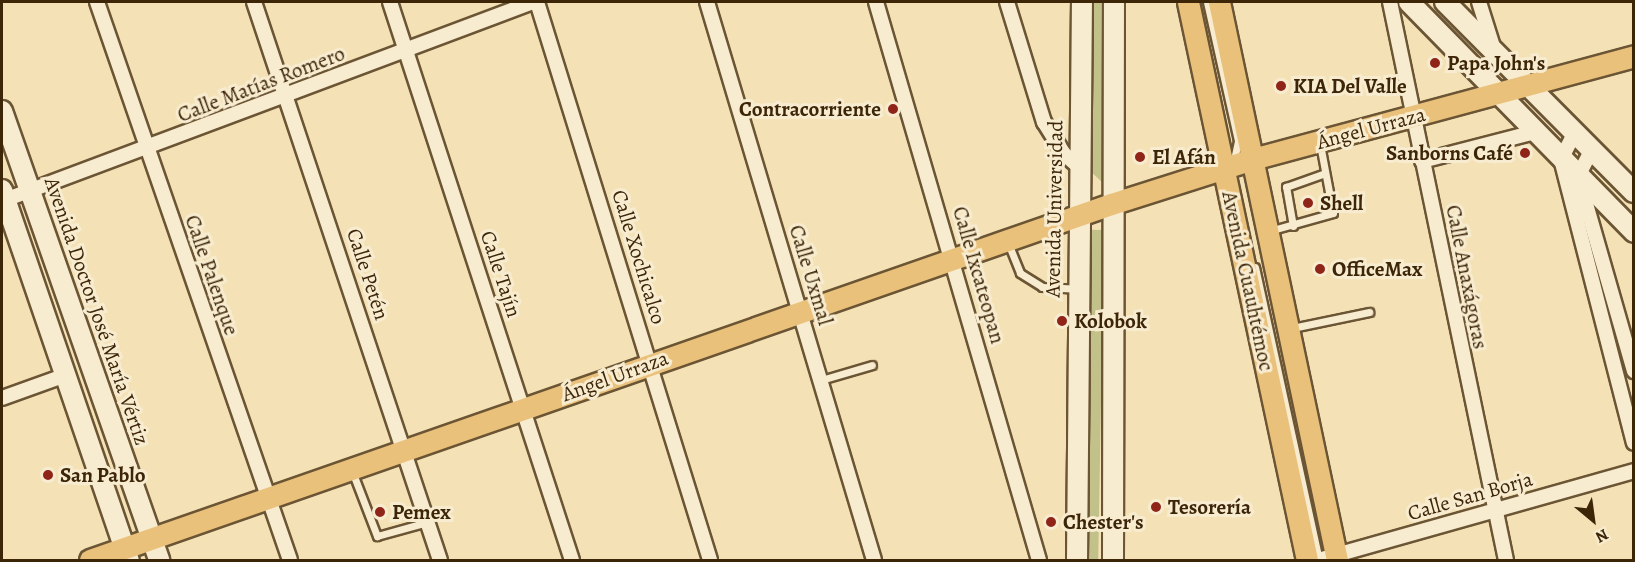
<!DOCTYPE html>
<meta charset="utf-8">
<style>
body{margin:0}
#map{position:relative;width:1635px;height:562px;overflow:hidden;background:#f4e2b6;font-family:Alegreya,serif}
div>[style]{position:absolute}
.green>*{inset:0;background:#c2c189;transform-origin:0 0}
.roads{filter:drop-shadow(2px 0 #6b5534) drop-shadow(-2px 0 #6b5534) drop-shadow(0 2px #6b5534) drop-shadow(0 -2px #6b5534)}
.lane>*{height:7px;margin:-3.5px;padding:0 3.5px;transform-origin:3.5px;border-radius:3.5px;background:#f8ecd0}
.street>*{height:14px;margin:-7px;padding:0 7px;transform-origin:7px;border-radius:7px;background:#f8ecd0}
.secondary>*{height:20px;margin:-10px;padding:0 10px;transform-origin:10px;border-radius:10px;background:#f8ecd0}
.primary>*{height:21px;margin:-10.5px;padding:0 10.5px;transform-origin:10.5px;border-radius:10.5px;background:#eac17b}
.dots>*{width:16px;height:16px;translate:-50% -50%;box-sizing:border-box;border:3px solid #f8ecd0;border-radius:50%}
span{translate:-50% -50%;white-space:nowrap;text-align:center;line-height:1.15;-webkit-text-stroke:6px #f8ecd0;paint-order:stroke}
.poi-label{font-size:21px;color:#3d2608;font-weight:700}
.left{translate:0 -50%;text-align:left}
.right{translate:-100% -50%;text-align:right}
.street-label{font-size:21px;color:#3d2608}
.frame{position:absolute;inset:0;border:3px solid #3d2608;pointer-events:none}
.north{position:absolute;left:1563px;top:490px;width:60px;height:60px;-webkit-text-stroke:4px #f8ecd0;paint-order:stroke;rotate:151deg;font-size:16px;font-weight:700;line-height:24px;text-align:center;color:#3d2608}
.north::after{content:'';display:block;margin:auto;width:21px;height:27px;background:#3d2608;clip-path:polygon(50% 0,100% 100%,50% 72%,0 100%)}
</style>
<div id="map">
<div class="green">
<div style="clip-path:polygon(1093px 2px,1104px 2px,1103px 183px,1090px 171px)"></div>
<div style="left:1104px;top:230px;width:330px;height:14px;rotate:91deg"></div>
</div>
<div class="roads">
<div class="lane">
<div style="left:1207px;top:2px;width:142px;rotate:77.4deg"></div>
<div style="left:1238px;top:141px;width:19px;rotate:102deg"></div>
<div style="left:1293px;top:226px;width:40px;rotate:-100deg"></div>
<div style="left:1286px;top:187px;width:41px;rotate:-19.7deg"></div>
<div style="left:1269px;top:231px;width:66px;rotate:-15.7deg"></div>
<div style="left:1333px;top:213px;width:70px;rotate:-100.7deg"></div>
<div style="left:1008px;top:243px;width:32px;rotate:68deg"></div>
<div style="left:1020px;top:273px;width:26px;rotate:32deg"></div>
<div style="left:1042px;top:287px;width:35px;rotate:3deg"></div>
<div style="left:1255px;top:267px;width:300px;rotate:77.7deg"></div>
<div style="left:1292px;top:328px;width:79px;rotate:-11.7deg"></div>
<div style="left:821px;top:380px;width:53px;rotate:-16.4deg"></div>
<div style="left:352px;top:471px;width:70px;rotate:69deg"></div>
<div style="left:377px;top:536px;width:52px;rotate:-15.6deg"></div>
</div>
<div class="street">
<div style="left:97px;top:2px;width:590px;rotate:70.92deg"></div>
<div style="left:254px;top:2px;width:588px;rotate:71.57deg"></div>
<div style="left:390px;top:2px;width:587px;rotate:71.94deg"></div>
<div style="left:537px;top:2px;width:584px;rotate:72.77deg"></div>
<div style="left:707px;top:2px;width:582px;rotate:73.34deg"></div>
<div style="left:876px;top:2px;width:581px;rotate:73.72deg"></div>
<div style="left:1007px;top:2px;width:126px;rotate:72.9deg"></div>
<div style="left:1044px;top:122px;width:36px;rotate:58deg"></div>
<div style="left:1063px;top:153px;width:20px;rotate:41deg"></div>
<div style="left:1390px;top:2px;width:570px;rotate:78.26deg"></div>
<div style="left:1479px;top:2px;width:50px;rotate:72.6deg"></div>
<div style="left:1575px;top:132px;width:30px;rotate:117deg"></div>
<div style="left:1561px;top:159px;width:293px;rotate:75.6deg"></div>
<div style="left:1592px;top:149px;width:30px;rotate:117deg"></div>
<div style="left:1578px;top:176px;width:203px;rotate:74deg"></div>
<div style="left:1422px;top:161px;width:117px;rotate:-14.4deg"></div>
<div style="left:2px;top:201px;width:567px;rotate:-20.54deg"></div>
<div style="left:2px;top:398px;width:68px;rotate:-19.8deg"></div>
<div style="left:1318px;top:560px;width:328px;rotate:-15.7deg"></div>
</div>
<div class="secondary">
<div style="left:1409px;top:2px;width:322px;rotate:45.6deg"></div>
<div style="left:1445px;top:2px;width:268px;rotate:45.2deg"></div>
<div style="left:2px;top:111px;width:476px;rotate:70.7deg"></div>
<div style="left:2px;top:190px;width:391px;rotate:71.1deg"></div>
<div style="left:1077px;top:560px;width:558px;rotate:-89.49deg"></div>
<div style="left:1113px;top:560px;width:558px;rotate:-89.9deg"></div>
</div>
<div class="primary">
<div style="left:1188px;top:2px;width:571px;rotate:77.96deg"></div>
<div style="left:1219px;top:2px;width:570px;rotate:78.06deg"></div>
<div style="left:90px;top:560px;width:1081px;rotate:-19.22deg"></div>
<div style="left:1111px;top:204px;width:149px;rotate:-17.6deg"></div>
<div style="left:1253px;top:159px;width:395px;rotate:-15.1deg"></div>
</div>
</div>
<div class="dots">
<div style="left:1435px;top:63px;background:#8f2418"></div>
<div style="left:1281px;top:86px;background:#8f2418"></div>
<div style="left:893px;top:109px;background:#8f2418"></div>
<div style="left:1525px;top:153px;background:#8f2418"></div>
<div style="left:1140px;top:157px;background:#8f2418"></div>
<div style="left:1308px;top:203px;background:#8f2418"></div>
<div style="left:1320px;top:269px;background:#8f2418"></div>
<div style="left:1062px;top:321px;background:#8f2418"></div>
<div style="left:48px;top:475px;background:#8f2418"></div>
<div style="left:1156px;top:507px;background:#8f2418"></div>
<div style="left:380px;top:512px;background:#8f2418"></div>
<div style="left:1051px;top:522px;background:#8f2418"></div>
</div>
<div class="poi-label">
<span class="left" style="left:1447px;top:63px">Papa John's</span>
<span class="left" style="left:1293px;top:86px">KIA Del Valle</span>
<span class="right" style="left:881px;top:109px">Contracorriente</span>
<span class="right" style="left:1513px;top:153px">Sanborns Café</span>
<span class="left" style="left:1152px;top:157px">El Afán</span>
<span class="left" style="left:1320px;top:203px">Shell</span>
<span class="left" style="left:1332px;top:269px">OfficeMax</span>
<span class="left" style="left:1074px;top:321px">Kolobok</span>
<span class="left" style="left:60px;top:475px">San Pablo</span>
<span class="left" style="left:1168px;top:507px">Tesorería</span>
<span class="left" style="left:392px;top:512px">Pemex</span>
<span class="left" style="left:1063px;top:522px">Chester's</span>
</div>
<div class="street-label">
<span style="left:261px;top:84px;rotate:-21deg">Calle Matías Romero</span>
<span style="left:1371px;top:128px;rotate:-15deg">Ángel Urraza</span>
<span style="left:1054px;top:209px;rotate:-89deg">Avenida Universidad</span>
<span style="left:639px;top:257px;rotate:73deg">Calle Xochicalco</span>
<span style="left:368px;top:274px;rotate:72deg">Calle Petén</span>
<span style="left:501px;top:274px;rotate:72deg">Calle Tajín</span>
<span style="left:212px;top:275px;rotate:71deg">Calle Palenque</span>
<span style="left:811px;top:275px;rotate:73deg">Calle Uxmal</span>
<span style="left:979px;top:275px;rotate:74deg">Calle Ixcateopan</span>
<span style="left:1467px;top:277px;rotate:79deg">Calle Anaxágoras</span>
<span style="left:1248px;top:281px;rotate:78deg">Avenida Cuauhtémoc</span>
<span style="left:97px;top:311px;rotate:71deg">Avenida Doctor José María Vértiz</span>
<span style="left:615px;top:376px;rotate:-20deg">Ángel Urraza</span>
<span style="left:1470px;top:496px;rotate:-16deg">Calle San Borja</span>
</div>
<div class="frame"></div>
<div class="north">N</div>
</div>
